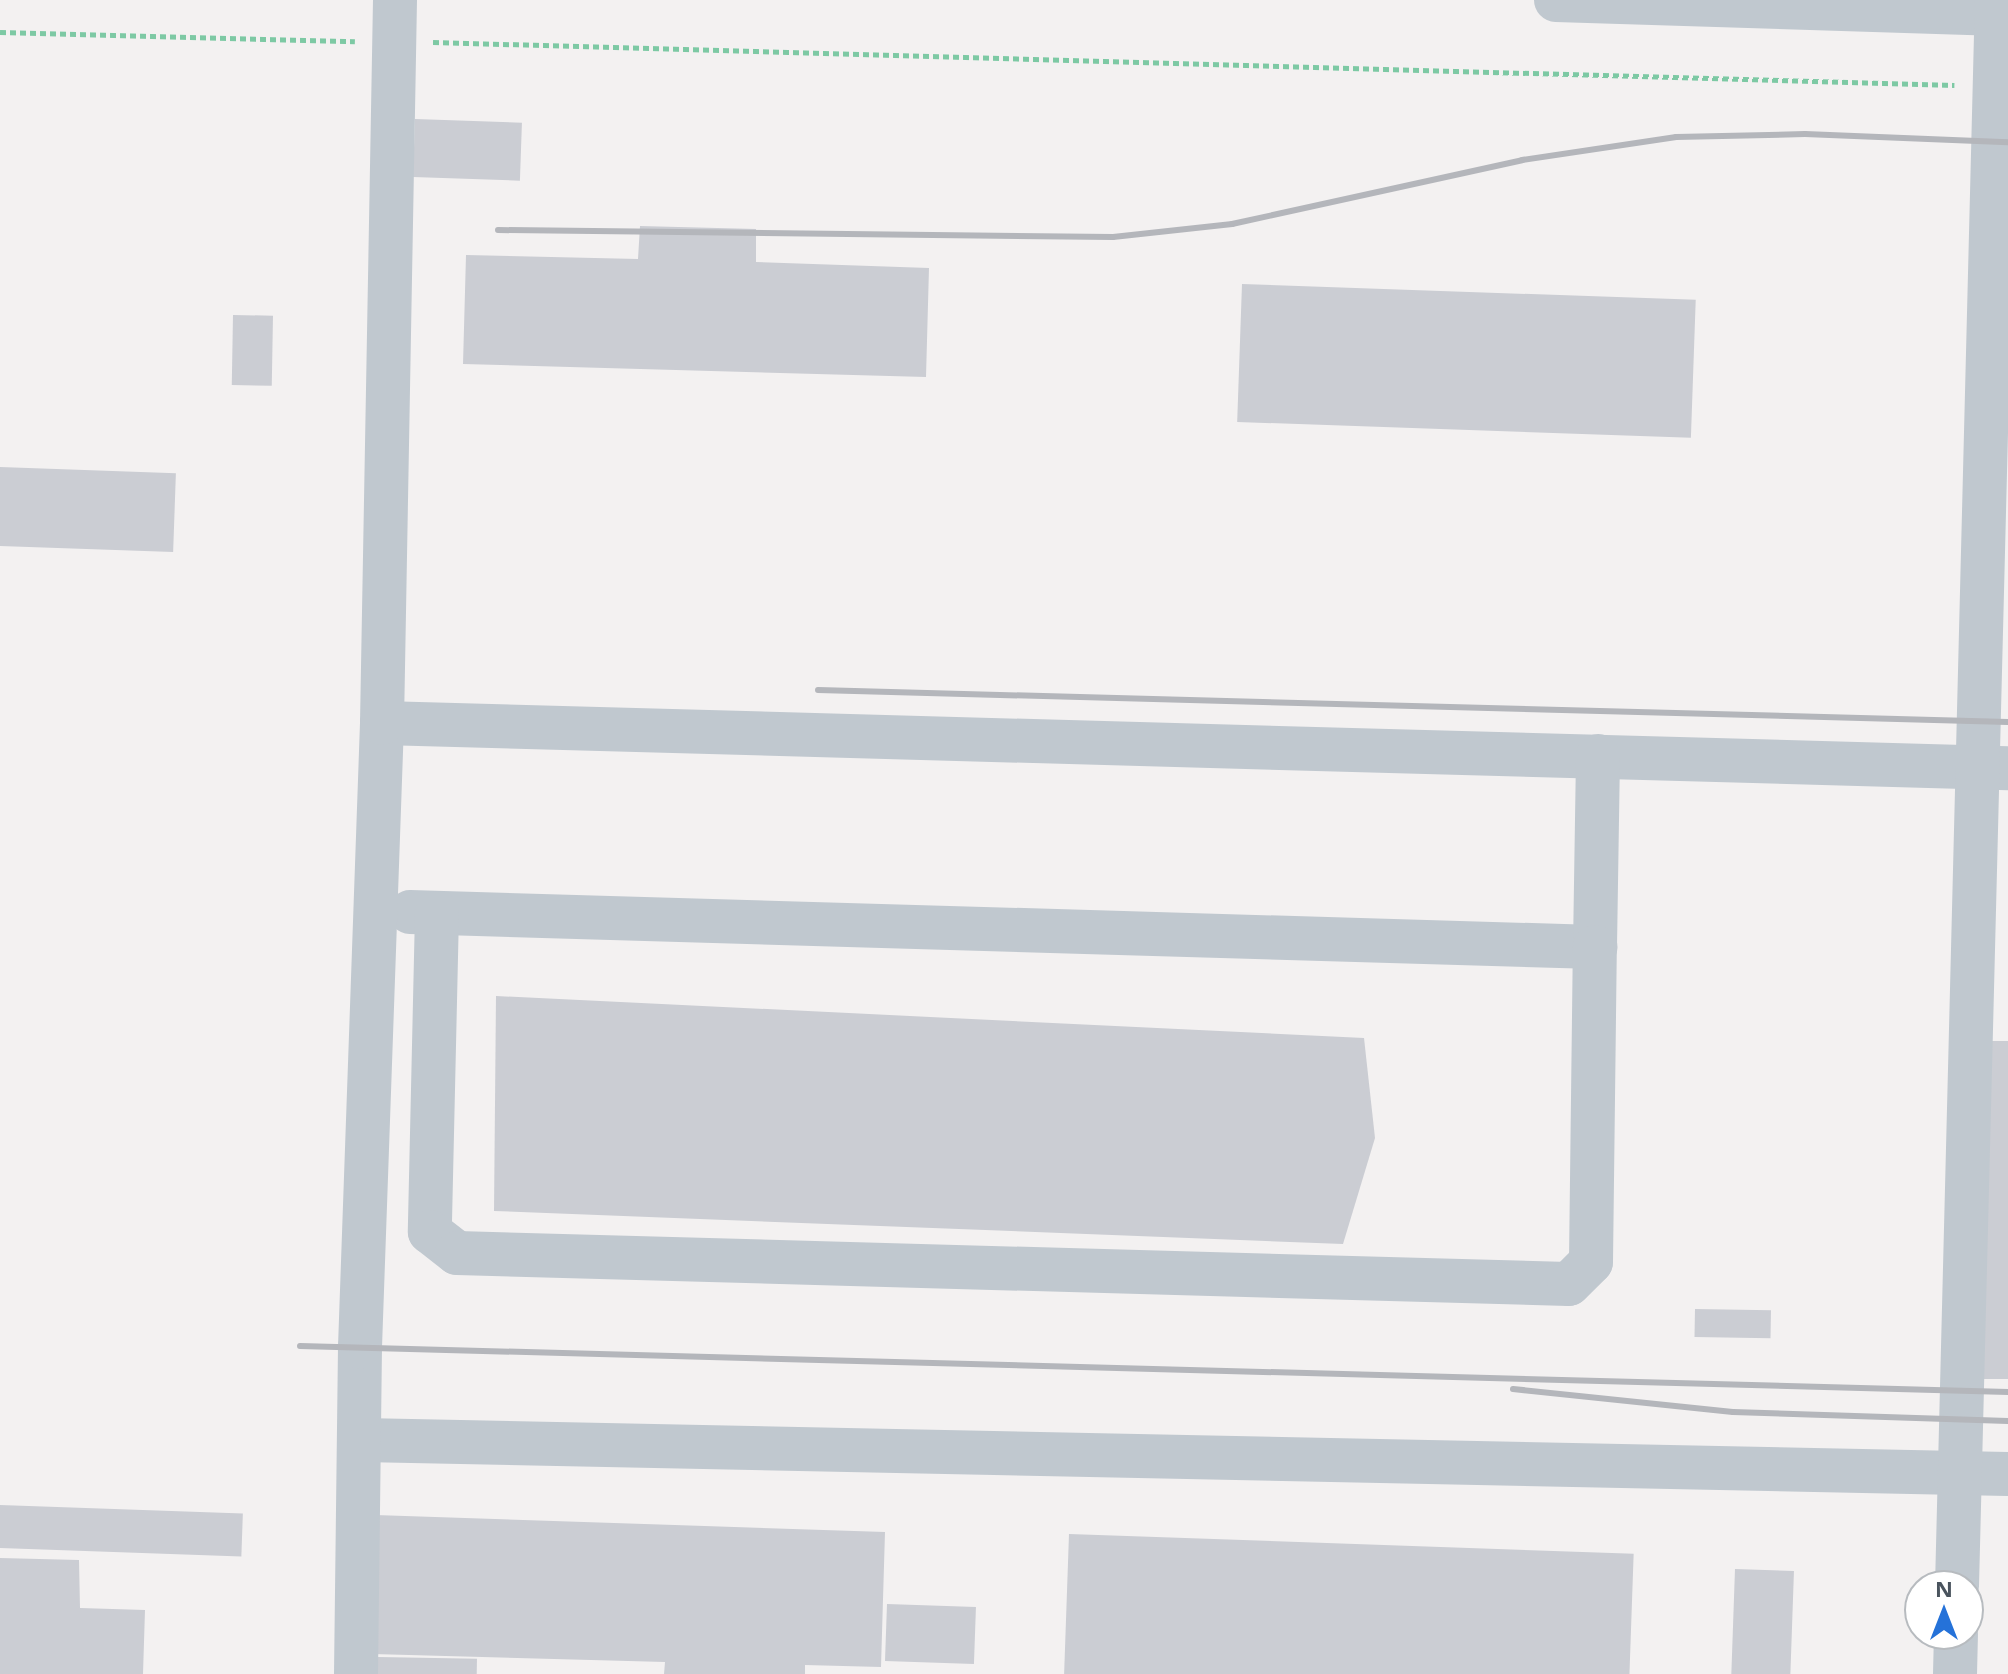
<!DOCTYPE html>
<style>
body{margin:0}
#map{position:relative;width:2008px;height:1674px;overflow:hidden;background:#f3f1f1;font-family:"Noto Sans",sans-serif}
div>[style]{position:absolute}
.building>*{inset:0;background:#cbcdd3;transform-origin:0 0}
.path>*{height:5px;margin-top:-2.5px;transform-origin:0;background:repeating-linear-gradient(90deg,#7dc9a4 0 6px,transparent 0 10px)}
.minor>*{height:44px;margin:-22px;padding:0 22px;transform-origin:22px;border-radius:22px;background:#c0c8cf}
.rail>*{height:6px;margin:-3px;padding:0 3px;transform-origin:3px;border-radius:3px;background:#b4b6bb}
span{translate:-50% -50%;white-space:nowrap;text-align:center;line-height:1.15;-webkit-text-stroke:6px #fff;paint-order:stroke}
.north{position:absolute;left:1904px;top:1570px;width:80px;height:80px;box-sizing:border-box;background:#fff;border:2px solid #b7bbbf;border-radius:50%;rotate:0deg;font-size:22px;font-weight:700;line-height:32px;text-align:center;color:#4a545e}
.north::after{content:'';display:block;margin:auto;width:28px;height:36px;background:#2572d9;clip-path:polygon(50% 0,100% 100%,50% 72%,0 100%)}
</style>
<div id="map">
<div class="building">
<div style="left:415px;top:119px;width:107px;height:58px;rotate:2deg"></div>
<div style="clip-path:polygon(640px 226px,756px 229px,756px 262px,929px 268px,926px 377px,463px 364px,466px 255px,638px 259px)"></div>
<div style="left:1242px;top:284px;width:454px;height:138px;rotate:2deg"></div>
<div style="left:233px;top:315px;width:40px;height:70px;rotate:1deg"></div>
<div style="left:0;top:467px;width:176px;height:79px;rotate:2deg"></div>
<div style="clip-path:polygon(496px 996px,1364px 1038px,1375px 1138px,1343px 1244px,494px 1211px)"></div>
<div style="clip-path:polygon(1991px 1041px,2008px 1041px,2008px 1379px,1982px 1379px)"></div>
<div style="left:1695px;top:1309px;width:76px;height:28px;rotate:1deg"></div>
<div style="left:0;top:1505px;width:243px;height:43px;rotate:2deg"></div>
<div style="clip-path:polygon(375px 1515px,885px 1532px,881px 1667px,805px 1665px,805px 1674px,664px 1674px,665px 1662px,372px 1654px)"></div>
<div style="left:1069px;top:1534px;width:565px;height:140px;rotate:2deg"></div>
<div style="clip-path:polygon(0 1558px,79px 1560px,80px 1608px,145px 1610px,143px 1674px,0 1674px)"></div>
<div style="left:1735px;top:1569px;width:59px;height:105px;rotate:2deg"></div>
<div style="left:887px;top:1604px;width:89px;height:57px;rotate:2deg"></div>
<div style="left:378px;top:1657px;width:99px;height:17px;rotate:1deg"></div>
</div>
<div class="path">
<div style="left:0;top:32px;width:355px;rotate:1.5deg"></div>
<div style="left:433px;top:42px;width:1522px;rotate:1.62deg"></div>
</div>
<div class="minor">
<div style="left:1556px;top:0;width:452px;rotate:1.8deg"></div>
<div style="left:382px;top:723px;width:1627px;rotate:1.59deg"></div>
<div style="left:410px;top:912px;width:1186px;rotate:1.69deg"></div>
<div style="left:1595px;top:947px;width:191px;rotate:-89.1deg"></div>
<div style="left:437px;top:913px;width:319px;rotate:91.3deg"></div>
<div style="left:430px;top:1232px;width:34px;rotate:38deg"></div>
<div style="left:457px;top:1253px;width:1112px;rotate:1.6deg"></div>
<div style="left:1569px;top:1284px;width:31px;rotate:-45deg"></div>
<div style="left:1591px;top:1262px;width:315px;rotate:-89.3deg"></div>
<div style="left:362px;top:1440px;width:1646px;rotate:1.18deg"></div>
<div style="left:1957px;top:1586px;width:1587px;rotate:-88.56deg"></div>
<div style="left:356px;top:1674px;width:327px;rotate:-89.3deg"></div>
<div style="left:360px;top:1347px;width:624px;rotate:-87.98deg"></div>
<div style="left:382px;top:723px;width:723px;rotate:-88.97deg"></div>
<div style="left:1955px;top:1674px;width:40px;rotate:-88.6deg"></div>
</div>
<div class="rail">
<div style="left:498px;top:230px;width:615px;rotate:0.65deg"></div>
<div style="left:1113px;top:237px;width:120px;rotate:-6.2deg"></div>
<div style="left:1232px;top:224px;width:297px;rotate:-12.4deg"></div>
<div style="left:1522px;top:160px;width:156px;rotate:-8.5deg"></div>
<div style="left:1676px;top:137px;width:129px;rotate:-1.3deg"></div>
<div style="left:1805px;top:134px;width:203px;rotate:2.3deg"></div>
<div style="left:818px;top:690px;width:1190px;rotate:1.54deg"></div>
<div style="left:300px;top:1346px;width:1709px;rotate:1.54deg"></div>
<div style="left:1513px;top:1389px;width:221px;rotate:6deg"></div>
<div style="left:1733px;top:1412px;width:275px;rotate:1.9deg"></div>
</div>
<div class="north">N</div>
</div>
